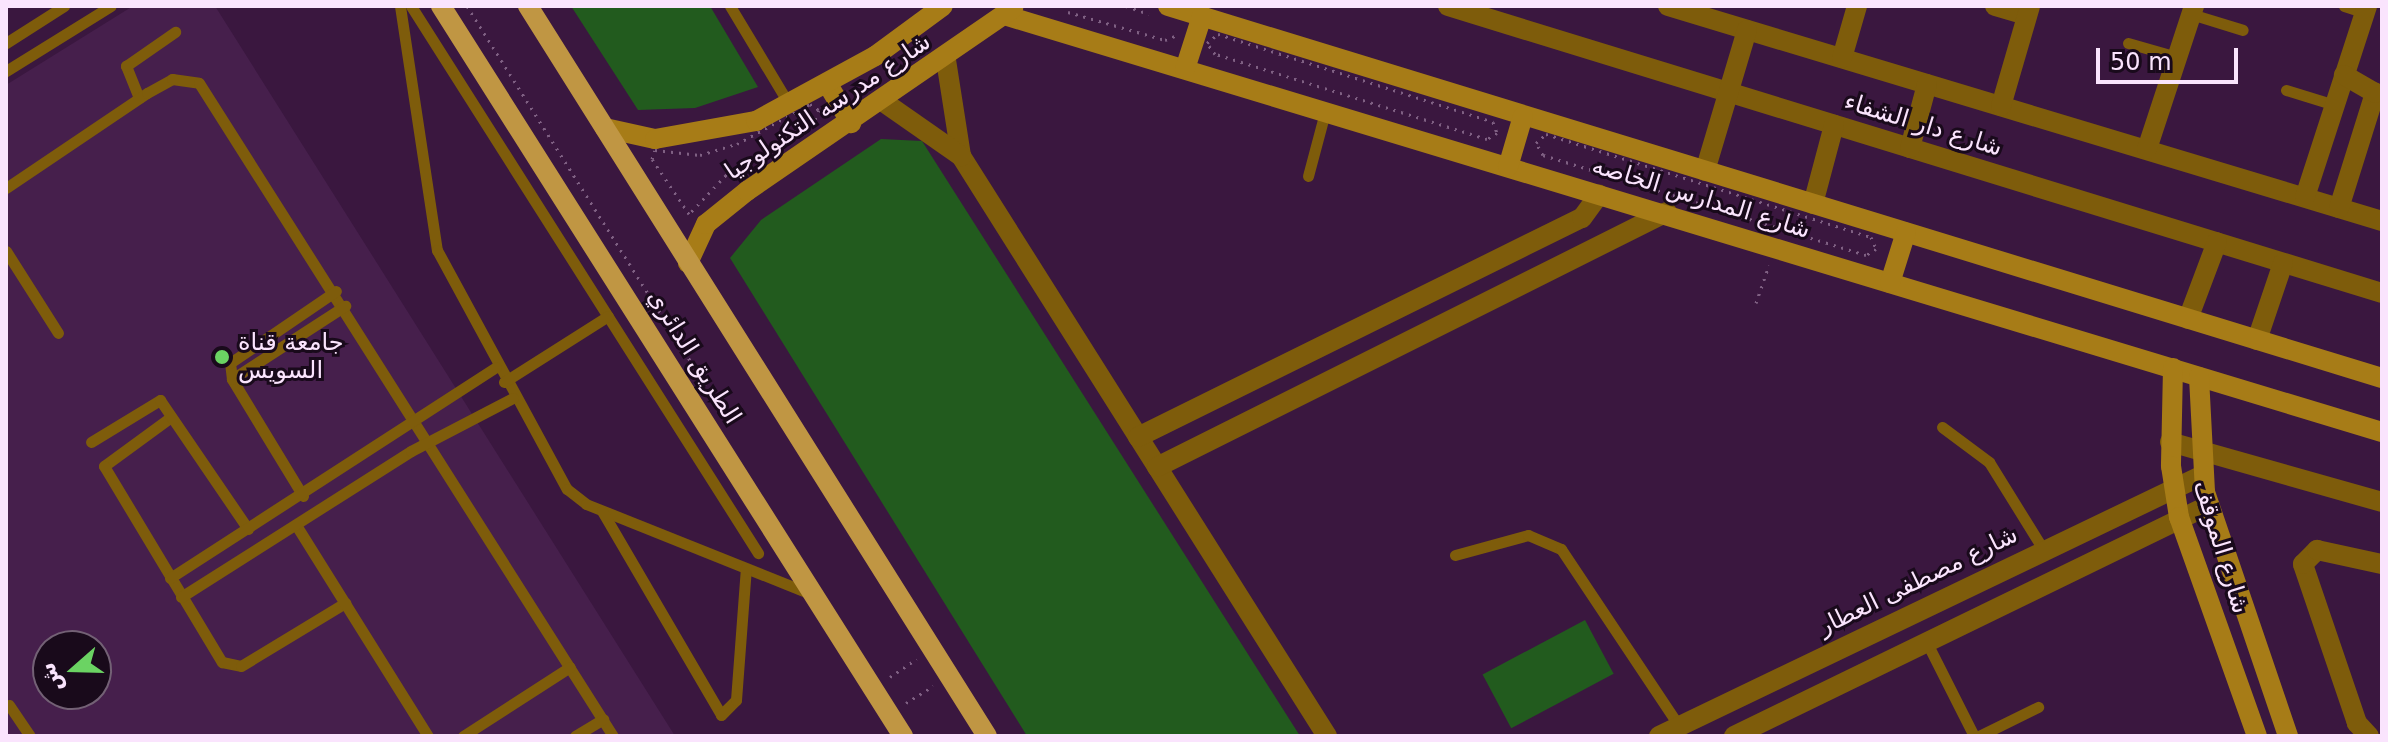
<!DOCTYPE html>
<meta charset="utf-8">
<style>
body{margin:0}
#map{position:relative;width:2388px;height:742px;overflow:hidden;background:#3a173f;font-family:"DejaVu Sans","Noto Sans Arabic",sans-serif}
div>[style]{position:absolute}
.built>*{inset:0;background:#461f4c}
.green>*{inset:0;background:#225b1e;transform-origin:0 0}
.path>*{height:3px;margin-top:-1.5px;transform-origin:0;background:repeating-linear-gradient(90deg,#7f6083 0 2px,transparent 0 8px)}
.lane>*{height:11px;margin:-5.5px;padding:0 5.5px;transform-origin:5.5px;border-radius:5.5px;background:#7e5c0b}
.street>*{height:20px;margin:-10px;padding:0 10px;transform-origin:10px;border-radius:10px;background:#7e5c0b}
.secondary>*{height:20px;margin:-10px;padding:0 10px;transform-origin:10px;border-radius:10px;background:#a77c17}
.primary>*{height:20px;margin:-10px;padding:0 10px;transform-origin:10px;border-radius:10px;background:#c09643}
.dots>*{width:22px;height:22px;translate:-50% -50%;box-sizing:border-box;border:4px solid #190a1b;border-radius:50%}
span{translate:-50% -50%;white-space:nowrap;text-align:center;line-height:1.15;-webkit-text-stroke:6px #190a1b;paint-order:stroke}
.street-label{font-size:24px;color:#fae4fd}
.poi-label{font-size:24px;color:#fae4fd}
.left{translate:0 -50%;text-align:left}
.frame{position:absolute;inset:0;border:8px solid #fae4fd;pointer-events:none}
.north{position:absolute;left:32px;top:630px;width:80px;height:80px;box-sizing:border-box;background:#190a1b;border:2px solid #736175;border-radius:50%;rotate:250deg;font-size:22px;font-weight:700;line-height:32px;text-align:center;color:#fae4fd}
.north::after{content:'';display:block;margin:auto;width:28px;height:36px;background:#6bd363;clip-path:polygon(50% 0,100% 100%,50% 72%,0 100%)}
.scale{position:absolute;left:2096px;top:48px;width:142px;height:36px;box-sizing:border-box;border:4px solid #fae4fd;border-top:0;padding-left:10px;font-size:24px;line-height:28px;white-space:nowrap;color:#fae4fd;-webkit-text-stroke:6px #190a1b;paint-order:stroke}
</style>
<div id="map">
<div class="built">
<div style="clip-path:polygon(evenodd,133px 6px,215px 6px,675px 736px,6px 736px,6px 85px,133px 6px,48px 646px,96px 646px,96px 694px,48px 694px,48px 646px)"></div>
</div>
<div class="green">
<div style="clip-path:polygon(571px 6px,710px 6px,758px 87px,695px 108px,638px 110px)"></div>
<div style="clip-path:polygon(881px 139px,922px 141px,1300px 736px,1027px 736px,730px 258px,761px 220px)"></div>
<div style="left:1585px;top:620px;width:61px;height:116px;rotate:62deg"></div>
</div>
<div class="path">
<div style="left:467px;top:6px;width:448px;rotate:57.8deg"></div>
<div style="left:1126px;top:6px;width:24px;rotate:19deg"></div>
<div style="left:1068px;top:12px;width:101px;rotate:16.1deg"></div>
<div style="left:1165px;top:40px;width:11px;rotate:-22deg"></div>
<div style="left:1218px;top:34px;width:289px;rotate:17.7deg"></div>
<div style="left:1493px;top:122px;width:12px;rotate:70deg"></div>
<div style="left:1497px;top:133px;width:12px;rotate:149deg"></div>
<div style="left:1487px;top:139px;width:285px;rotate:-162.6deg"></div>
<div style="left:1215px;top:54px;width:14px;rotate:-126deg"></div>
<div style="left:1207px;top:43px;width:14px;rotate:-39deg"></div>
<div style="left:810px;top:104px;width:11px;rotate:34deg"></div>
<div style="left:819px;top:110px;width:11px;rotate:112deg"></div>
<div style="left:815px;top:120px;width:105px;rotate:148.3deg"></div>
<div style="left:726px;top:175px;width:54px;rotate:133.5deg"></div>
<div style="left:689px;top:214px;width:66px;rotate:-123.9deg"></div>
<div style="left:652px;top:159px;width:9px;rotate:-72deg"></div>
<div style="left:655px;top:150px;width:45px;rotate:6.3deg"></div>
<div style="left:700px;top:155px;width:39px;rotate:-17deg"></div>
<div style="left:737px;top:144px;width:83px;rotate:-28.7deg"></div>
<div style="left:1546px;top:134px;width:341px;rotate:17.6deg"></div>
<div style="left:1871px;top:237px;width:13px;rotate:67deg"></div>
<div style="left:1876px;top:249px;width:12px;rotate:149deg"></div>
<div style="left:1866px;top:255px;width:338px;rotate:-162.8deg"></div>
<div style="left:1543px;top:155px;width:14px;rotate:-120deg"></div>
<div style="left:1536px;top:143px;width:13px;rotate:-42deg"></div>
<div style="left:1756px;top:303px;width:40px;rotate:-71.1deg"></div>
<div style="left:890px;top:677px;width:32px;rotate:-34deg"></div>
<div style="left:906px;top:703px;width:32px;rotate:-32deg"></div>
</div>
<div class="lane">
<div style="left:400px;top:6px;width:247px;rotate:81.4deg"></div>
<div style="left:437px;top:250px;width:272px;rotate:61.5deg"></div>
<div style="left:567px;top:489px;width:24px;rotate:38deg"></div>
<div style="left:586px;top:504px;width:240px;rotate:21.8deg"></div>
<div style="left:411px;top:6px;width:648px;rotate:57.61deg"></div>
<div style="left:730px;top:6px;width:114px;rotate:59deg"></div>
<div style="left:2344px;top:6px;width:22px;rotate:18deg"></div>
<div style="left:2191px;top:14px;width:54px;rotate:17.1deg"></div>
<div style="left:6px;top:43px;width:69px;rotate:-32.5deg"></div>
<div style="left:2128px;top:43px;width:51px;rotate:15.9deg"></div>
<div style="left:6px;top:71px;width:123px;rotate:-31.8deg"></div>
<div style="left:2286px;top:90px;width:51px;rotate:17deg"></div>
<div style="left:139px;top:98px;width:35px;rotate:-112deg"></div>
<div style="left:126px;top:66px;width:60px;rotate:-34.8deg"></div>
<div style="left:1308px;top:176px;width:66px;rotate:-75.1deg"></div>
<div style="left:6px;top:188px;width:170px;rotate:-34deg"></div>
<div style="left:147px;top:93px;width:29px;rotate:-29deg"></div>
<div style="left:172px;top:79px;width:27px;rotate:8deg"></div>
<div style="left:199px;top:83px;width:773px;rotate:57.63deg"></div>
<div style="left:6px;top:251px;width:97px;rotate:57.6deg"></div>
<div style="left:232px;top:379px;width:135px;rotate:-32.9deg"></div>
<div style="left:504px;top:382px;width:123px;rotate:-32.4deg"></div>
<div style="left:171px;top:417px;width:83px;rotate:143.8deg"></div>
<div style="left:104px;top:466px;width:229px;rotate:59deg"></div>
<div style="left:222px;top:662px;width:19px;rotate:12deg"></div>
<div style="left:241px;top:666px;width:122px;rotate:-31.2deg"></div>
<div style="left:1942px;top:427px;width:59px;rotate:36.7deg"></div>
<div style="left:1989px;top:462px;width:102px;rotate:58.2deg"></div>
<div style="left:91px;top:442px;width:81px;rotate:-31.3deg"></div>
<div style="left:160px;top:400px;width:156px;rotate:55.7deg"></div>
<div style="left:303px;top:496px;width:137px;rotate:-121.3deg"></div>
<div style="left:232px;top:379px;width:16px;rotate:-97deg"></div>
<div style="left:230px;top:363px;width:128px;rotate:-34.2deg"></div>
<div style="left:602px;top:511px;width:236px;rotate:59.7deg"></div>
<div style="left:721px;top:715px;width:21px;rotate:-45deg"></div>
<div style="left:736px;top:700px;width:132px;rotate:-85.7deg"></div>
<div style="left:296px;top:525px;width:249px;rotate:58deg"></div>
<div style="left:1455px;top:555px;width:76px;rotate:-15.3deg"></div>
<div style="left:1528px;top:535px;width:36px;rotate:23deg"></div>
<div style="left:1561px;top:549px;width:213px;rotate:56.3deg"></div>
<div style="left:170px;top:578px;width:388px;rotate:-32.9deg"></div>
<div style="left:181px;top:597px;width:272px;rotate:-32.4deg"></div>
<div style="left:411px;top:451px;width:115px;rotate:-27.5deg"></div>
<div style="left:1926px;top:641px;width:106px;rotate:63.2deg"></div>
<div style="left:9px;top:705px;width:37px;rotate:56deg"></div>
<div style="left:463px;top:736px;width:127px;rotate:-32.8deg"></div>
<div style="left:575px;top:736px;width:33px;rotate:-31deg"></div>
<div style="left:1979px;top:736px;width:66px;rotate:-26.2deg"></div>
</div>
<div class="street">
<div style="left:1448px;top:6px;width:977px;rotate:17.08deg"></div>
<div style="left:1668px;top:6px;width:746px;rotate:16.76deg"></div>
<div style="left:1995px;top:6px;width:32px;rotate:16deg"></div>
<div style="left:1842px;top:58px;width:54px;rotate:-73.9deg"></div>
<div style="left:946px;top:60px;width:97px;rotate:81.1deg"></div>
<div style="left:961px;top:156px;width:686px;rotate:57.75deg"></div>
<div style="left:885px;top:103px;width:93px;rotate:34.9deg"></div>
<div style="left:2001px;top:106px;width:104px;rotate:-73.8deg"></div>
<div style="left:1910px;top:148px;width:66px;rotate:-75.1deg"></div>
<div style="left:2147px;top:149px;width:151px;rotate:-71.8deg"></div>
<div style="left:1705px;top:171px;width:147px;rotate:-73.4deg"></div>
<div style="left:2305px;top:197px;width:201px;rotate:-72deg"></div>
<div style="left:1813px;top:204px;width:82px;rotate:-75.1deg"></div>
<div style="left:2339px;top:208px;width:121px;rotate:-72.6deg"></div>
<div style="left:2375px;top:93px;width:36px;rotate:-150deg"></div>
<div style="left:2188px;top:319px;width:82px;rotate:-69.4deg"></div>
<div style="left:2257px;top:340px;width:81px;rotate:-71.3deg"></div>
<div style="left:1138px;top:437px;width:495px;rotate:-26.3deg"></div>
<div style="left:1582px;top:218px;width:29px;rotate:-54deg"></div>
<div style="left:2170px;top:442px;width:220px;rotate:15.8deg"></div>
<div style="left:1157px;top:467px;width:570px;rotate:-26.57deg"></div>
<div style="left:1659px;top:736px;width:601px;rotate:-25.63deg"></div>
<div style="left:1734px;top:736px;width:528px;rotate:-25.93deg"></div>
<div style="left:2369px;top:736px;width:18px;rotate:-133deg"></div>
<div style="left:2357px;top:723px;width:168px;rotate:-108.8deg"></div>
<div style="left:2303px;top:564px;width:20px;rotate:-45deg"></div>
<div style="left:2317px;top:550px;width:66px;rotate:12.2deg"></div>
</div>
<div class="secondary">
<div style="left:1168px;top:6px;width:1270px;rotate:17.04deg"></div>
<div style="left:1004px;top:15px;width:1440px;rotate:16.84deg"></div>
<div style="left:1185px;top:69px;width:56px;rotate:-72.2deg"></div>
<div style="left:827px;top:83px;width:47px;rotate:59deg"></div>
<div style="left:605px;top:128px;width:51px;rotate:12.4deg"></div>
<div style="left:655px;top:139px;width:103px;rotate:-10.1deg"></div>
<div style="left:756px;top:121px;width:136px;rotate:-28.6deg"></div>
<div style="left:875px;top:56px;width:84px;rotate:-36.3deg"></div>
<div style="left:1508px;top:167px;width:53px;rotate:-73.6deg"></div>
<div style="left:688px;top:263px;width:43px;rotate:-65.2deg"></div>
<div style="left:706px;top:224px;width:53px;rotate:-38.8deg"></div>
<div style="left:747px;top:191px;width:323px;rotate:-34.5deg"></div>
<div style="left:1890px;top:283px;width:53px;rotate:-72.6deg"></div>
<div style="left:2173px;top:368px;width:98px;rotate:91.2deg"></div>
<div style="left:2171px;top:466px;width:52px;rotate:81.1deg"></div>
<div style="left:2179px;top:517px;width:232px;rotate:70.4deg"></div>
<div style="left:2199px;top:377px;width:115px;rotate:87deg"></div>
<div style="left:2205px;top:492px;width:258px;rotate:71.2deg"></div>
</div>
<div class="primary">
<div style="left:441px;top:6px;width:864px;rotate:57.67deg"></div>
<div style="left:528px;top:6px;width:862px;rotate:57.84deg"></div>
</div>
<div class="dots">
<div style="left:222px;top:357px;background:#6bd363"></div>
</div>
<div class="street-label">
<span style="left:828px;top:107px;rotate:-34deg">شارع مدرسه التكنولوجيا</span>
<span style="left:1923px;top:125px;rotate:17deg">شارع دار الشفاء</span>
<span style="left:1701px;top:198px;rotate:17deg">شارع المدارس الخاصه</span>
<span style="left:694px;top:357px;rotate:58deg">الطريق الدائري</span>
<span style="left:2221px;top:547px;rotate:73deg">شارع الموقف</span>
<span style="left:1918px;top:581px;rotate:-26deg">شارع مصطفى العطار</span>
</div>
<div class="poi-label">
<span class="left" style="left:238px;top:357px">جامعة قناة<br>السويس</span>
</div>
<div class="frame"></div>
<div class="north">ش</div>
<div class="scale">50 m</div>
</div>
